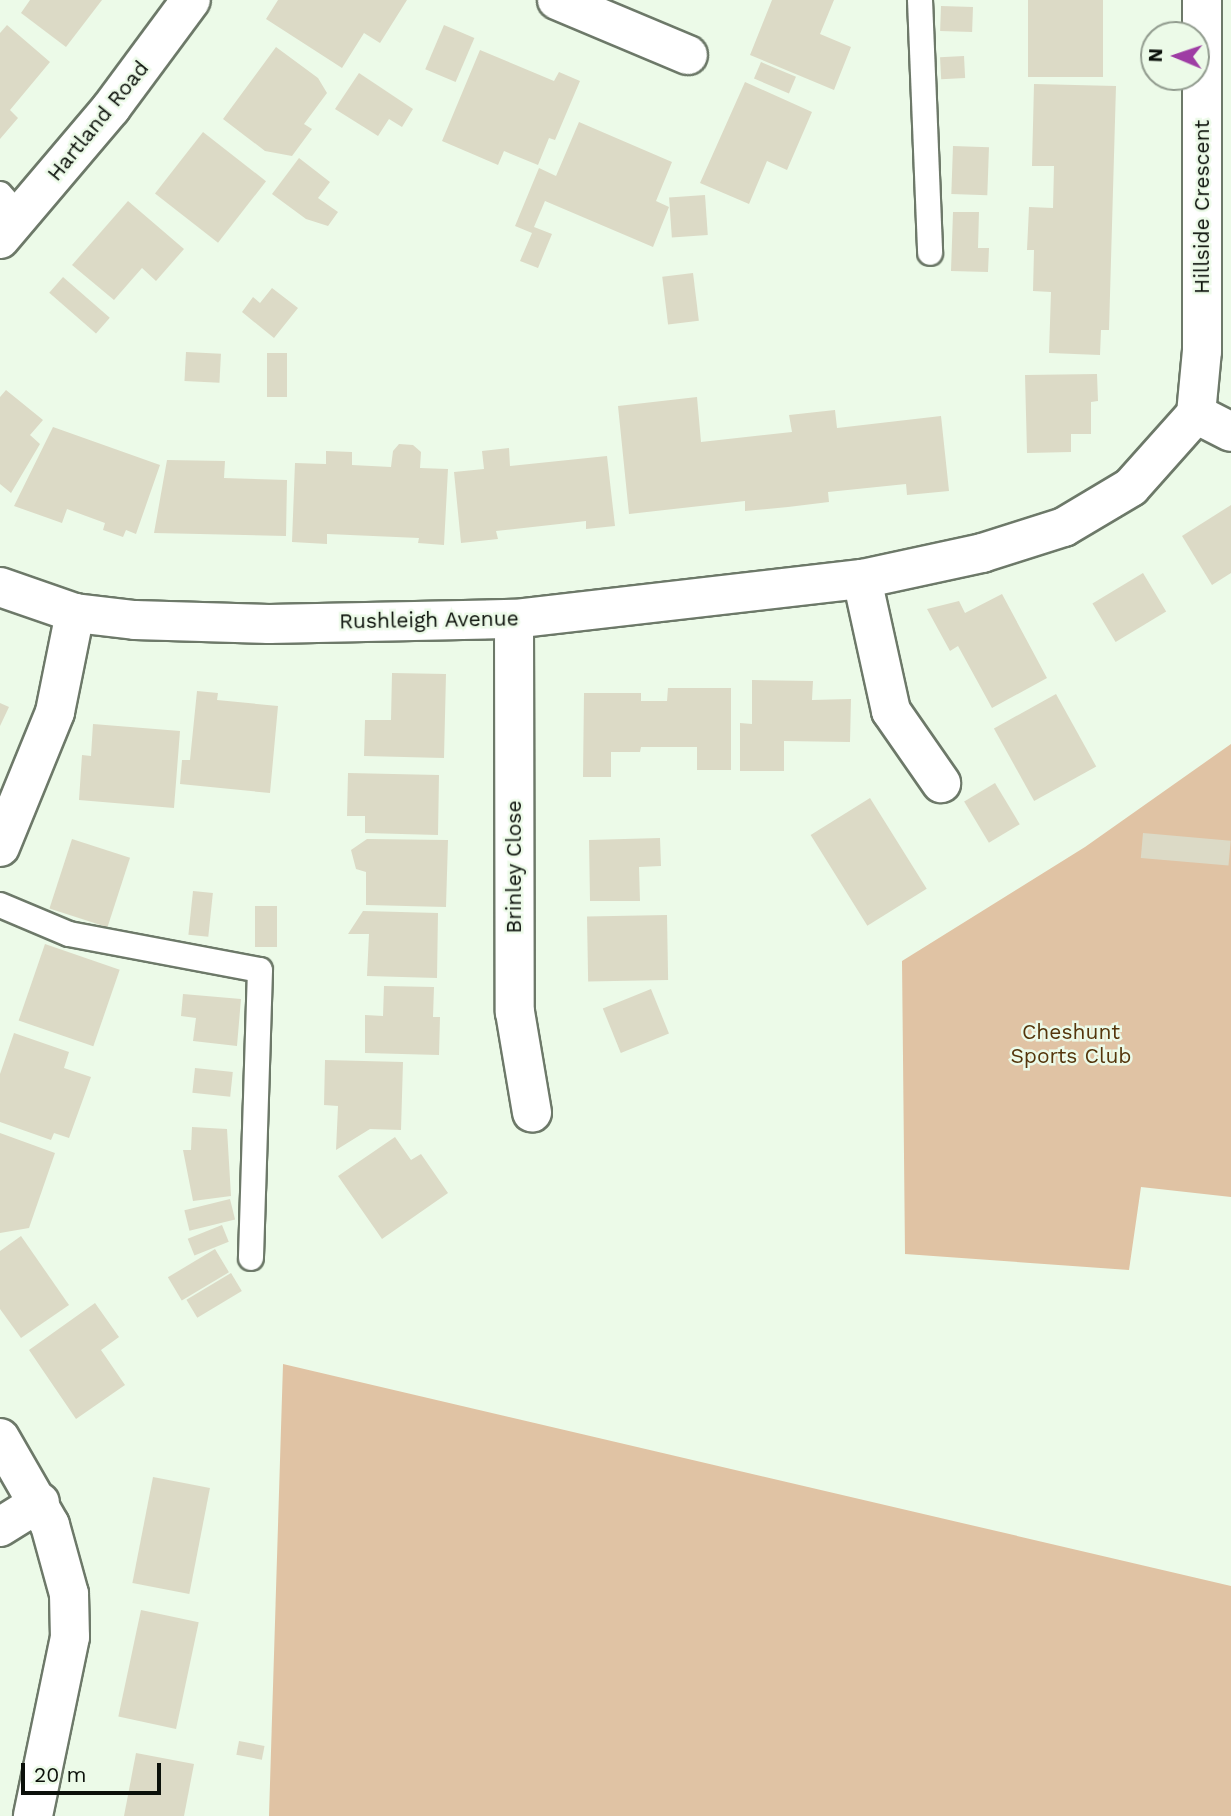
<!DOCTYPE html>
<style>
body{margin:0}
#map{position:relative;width:1231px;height:1816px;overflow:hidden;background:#ecfae8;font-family:"Work Sans",sans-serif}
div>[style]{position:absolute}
.green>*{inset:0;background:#e0c3a4}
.building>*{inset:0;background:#dcdac6;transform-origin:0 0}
.roads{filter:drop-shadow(2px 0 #6d7969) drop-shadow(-2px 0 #6d7969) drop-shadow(0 2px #6d7969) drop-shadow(0 -2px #6d7969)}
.lane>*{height:24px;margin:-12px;padding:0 12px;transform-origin:12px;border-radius:12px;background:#fff}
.street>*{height:38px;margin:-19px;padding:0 19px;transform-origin:19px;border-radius:19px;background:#fff}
span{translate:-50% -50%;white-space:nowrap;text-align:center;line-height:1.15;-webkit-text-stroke:5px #ecfae8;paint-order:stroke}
.street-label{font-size:21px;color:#0b100a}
.park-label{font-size:21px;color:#54350b}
.north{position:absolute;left:1140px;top:21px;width:70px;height:70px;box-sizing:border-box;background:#ecfae8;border:2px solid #929c8f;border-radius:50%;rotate:272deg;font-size:19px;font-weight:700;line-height:28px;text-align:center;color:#0b100a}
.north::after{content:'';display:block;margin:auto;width:24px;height:32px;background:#9e3da4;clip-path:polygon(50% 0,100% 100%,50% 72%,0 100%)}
.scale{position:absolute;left:21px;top:1763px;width:140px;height:32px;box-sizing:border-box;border:4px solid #0b100a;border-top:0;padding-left:9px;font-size:21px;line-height:24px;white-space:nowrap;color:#0b100a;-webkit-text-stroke:5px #ecfae8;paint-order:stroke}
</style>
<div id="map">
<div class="green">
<div style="clip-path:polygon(1231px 744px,1231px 1197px,1141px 1187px,1129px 1270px,905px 1254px,902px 961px,1085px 847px)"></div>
<div style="clip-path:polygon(283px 1364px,1231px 1586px,1231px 1816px,269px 1816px)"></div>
</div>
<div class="building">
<div style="clip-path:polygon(30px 0,102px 0,66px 47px,21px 13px)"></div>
<div style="clip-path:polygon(278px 0,407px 0,380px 43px,364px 33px,342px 68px,266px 19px)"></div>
<div style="clip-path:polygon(772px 0,834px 0,820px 34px,851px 47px,834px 90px,750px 55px)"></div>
<div style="left:1028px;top:0;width:75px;height:77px"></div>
<div style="left:941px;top:6px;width:32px;height:25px;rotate:2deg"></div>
<div style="clip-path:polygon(7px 25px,50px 62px,10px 110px,18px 118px,0 139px,0 33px)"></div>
<div style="left:444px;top:25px;width:33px;height:48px;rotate:23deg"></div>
<div style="clip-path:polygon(276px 47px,318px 78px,327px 93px,304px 124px,312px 129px,292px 156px,265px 151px,223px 119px)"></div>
<div style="clip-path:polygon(480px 50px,554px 81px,559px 72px,580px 81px,555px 140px,549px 138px,538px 165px,504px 151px,498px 165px,442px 141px)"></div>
<div style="left:964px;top:56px;width:22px;height:24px;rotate:87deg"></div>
<div style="left:761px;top:62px;width:38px;height:18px;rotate:23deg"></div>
<div style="clip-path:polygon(359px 73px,413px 109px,402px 127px,389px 119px,378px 136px,335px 109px)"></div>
<div style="clip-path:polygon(745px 82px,812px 112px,787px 170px,767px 161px,749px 204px,700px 183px)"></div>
<div style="clip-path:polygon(1034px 84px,1116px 86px,1109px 330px,1101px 330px,1100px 355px,1049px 353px,1051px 292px,1033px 291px,1034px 250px,1027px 250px,1029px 207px,1053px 208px,1054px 166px,1032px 166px)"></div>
<div style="clip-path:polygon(579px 122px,672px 162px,656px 201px,669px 207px,653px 247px,545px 201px,534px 227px,552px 234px,538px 268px,520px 261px,532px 233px,515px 226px,539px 168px,556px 176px)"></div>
<div style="left:203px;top:132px;width:80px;height:78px;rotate:38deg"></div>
<div style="left:953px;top:146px;width:36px;height:48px;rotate:2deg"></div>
<div style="clip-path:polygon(299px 158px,330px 182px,318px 198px,338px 212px,328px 226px,306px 219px,272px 194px)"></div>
<div style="left:705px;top:195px;width:40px;height:36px;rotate:86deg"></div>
<div style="clip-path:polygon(128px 201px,184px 249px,156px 281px,142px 268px,114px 300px,72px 265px)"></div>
<div style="clip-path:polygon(953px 212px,979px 212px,978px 248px,989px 248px,988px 272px,951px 271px)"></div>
<div style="left:693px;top:273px;width:48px;height:31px;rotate:83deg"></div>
<div style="left:63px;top:277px;width:62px;height:21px;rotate:41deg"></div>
<div style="clip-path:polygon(272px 288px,298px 308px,274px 338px,242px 312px,253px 297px,260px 303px)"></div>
<div style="left:186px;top:352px;width:35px;height:29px;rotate:3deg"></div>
<div style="left:267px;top:353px;width:20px;height:44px"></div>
<div style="clip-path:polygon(1097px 374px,1098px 401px,1091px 402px,1091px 434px,1071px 434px,1071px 452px,1027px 453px,1025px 375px)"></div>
<div style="clip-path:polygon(6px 390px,43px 420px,30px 435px,40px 444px,11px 493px,0 484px,0 397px)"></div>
<div style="clip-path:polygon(697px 397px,701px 442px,792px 432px,789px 415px,835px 410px,837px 428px,941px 416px,949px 491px,907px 495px,906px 484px,828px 492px,829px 502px,788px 507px,745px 511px,745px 501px,629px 514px,618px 406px)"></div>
<div style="clip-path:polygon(53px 427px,160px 465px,136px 534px,126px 530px,123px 537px,103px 530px,105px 523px,67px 509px,62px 523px,14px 506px)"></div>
<div style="clip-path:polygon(399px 444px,413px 445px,421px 452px,420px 468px,448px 469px,444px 545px,418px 543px,419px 538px,327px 534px,327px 544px,292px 542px,295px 463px,326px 464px,326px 451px,352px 452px,352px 465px,391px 467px,393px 451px)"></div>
<div style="clip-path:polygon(509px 448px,510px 466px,607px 456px,615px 526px,586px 529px,586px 521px,496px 531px,498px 539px,461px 543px,454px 472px,484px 469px,482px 451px)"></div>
<div style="clip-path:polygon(167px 460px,225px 461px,224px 478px,287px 480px,286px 536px,154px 533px)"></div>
<div style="clip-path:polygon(1231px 505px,1231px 573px,1212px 585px,1182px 536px)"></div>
<div style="left:1143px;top:573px;width:45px;height:59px;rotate:59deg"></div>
<div style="clip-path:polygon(1002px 594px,1047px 678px,992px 708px,958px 646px,950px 651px,927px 609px,959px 601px,965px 613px)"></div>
<div style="clip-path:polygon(392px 673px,446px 674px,444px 758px,364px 756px,365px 720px,391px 720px)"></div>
<div style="clip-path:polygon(752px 680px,813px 681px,812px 700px,851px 699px,850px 742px,784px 741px,784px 771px,740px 771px,740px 723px,752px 724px)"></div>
<div style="clip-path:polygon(668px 688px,731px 688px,731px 770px,697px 770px,697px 747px,641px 747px,640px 752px,611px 752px,611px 777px,583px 777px,584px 693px,641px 693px,641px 701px,667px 701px)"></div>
<div style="clip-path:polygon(197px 691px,218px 693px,217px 700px,278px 706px,270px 793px,180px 784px,182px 760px,190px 760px)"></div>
<div style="left:1056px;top:694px;width:83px;height:71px;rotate:61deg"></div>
<div style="clip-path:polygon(0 703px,9px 707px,0 726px)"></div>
<div style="clip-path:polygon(93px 724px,180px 731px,174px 808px,79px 800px,82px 755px,91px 756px)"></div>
<div style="clip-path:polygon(348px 773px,439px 775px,438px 835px,365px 833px,365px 816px,347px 816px)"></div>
<div style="left:995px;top:783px;width:48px;height:36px;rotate:59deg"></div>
<div style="left:870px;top:798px;width:107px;height:70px;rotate:58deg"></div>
<div style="left:1143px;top:833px;width:88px;height:25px;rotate:5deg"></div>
<div style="clip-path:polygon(660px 838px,661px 866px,639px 867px,640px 901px,590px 901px,589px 840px)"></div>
<div style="left:72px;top:839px;width:61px;height:73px;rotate:18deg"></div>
<div style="clip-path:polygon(367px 839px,448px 840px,446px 907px,366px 905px,366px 872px,356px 869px,351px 850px)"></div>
<div style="left:193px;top:891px;width:20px;height:44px;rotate:6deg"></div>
<div style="left:255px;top:906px;width:22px;height:41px"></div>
<div style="clip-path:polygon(363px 911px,438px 913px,437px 978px,367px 976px,369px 934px,348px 934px)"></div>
<div style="left:667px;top:915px;width:65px;height:80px;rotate:89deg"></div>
<div style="left:45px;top:944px;width:79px;height:81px;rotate:19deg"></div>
<div style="clip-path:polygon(384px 986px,434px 987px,433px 1017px,440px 1017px,439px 1055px,365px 1053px,365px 1015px,383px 1016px)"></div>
<div style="left:651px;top:989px;width:48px;height:52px;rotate:68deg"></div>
<div style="clip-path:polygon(183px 994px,241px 999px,237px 1046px,193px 1041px,196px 1018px,181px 1016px)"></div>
<div style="clip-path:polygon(14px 1033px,69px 1052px,64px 1068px,91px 1077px,69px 1138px,54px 1133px,51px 1140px,0 1122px,0 1074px)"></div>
<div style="clip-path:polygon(325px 1060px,403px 1062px,401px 1130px,370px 1129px,336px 1150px,338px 1106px,324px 1105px)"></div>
<div style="left:195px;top:1068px;width:38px;height:25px;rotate:6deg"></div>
<div style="clip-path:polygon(192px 1127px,227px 1129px,231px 1196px,193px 1201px,183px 1150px,191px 1150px)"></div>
<div style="clip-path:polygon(0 1133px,55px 1153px,29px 1228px,0 1233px)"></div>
<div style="clip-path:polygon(395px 1137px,411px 1160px,421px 1154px,448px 1193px,382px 1239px,338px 1176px)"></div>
<div style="left:230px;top:1199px;width:21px;height:47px;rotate:76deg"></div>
<div style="left:222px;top:1225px;width:18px;height:37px;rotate:68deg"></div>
<div style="clip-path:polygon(21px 1236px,69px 1305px,21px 1338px,0 1309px,0 1251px)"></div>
<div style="left:215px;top:1249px;width:27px;height:55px;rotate:59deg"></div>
<div style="left:231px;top:1273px;width:21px;height:52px;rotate:59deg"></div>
<div style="clip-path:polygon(95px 1303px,119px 1337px,101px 1350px,125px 1385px,76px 1419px,29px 1350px)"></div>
<div style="left:153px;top:1477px;width:58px;height:108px;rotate:11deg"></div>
<div style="left:141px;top:1610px;width:59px;height:109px;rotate:12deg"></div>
<div style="left:239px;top:1741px;width:26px;height:14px;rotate:11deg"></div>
<div style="clip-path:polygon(136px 1753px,194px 1764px,184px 1816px,124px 1816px)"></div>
</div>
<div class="roads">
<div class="lane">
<div style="left:920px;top:0;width:253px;rotate:87.7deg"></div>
<div style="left:0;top:194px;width:30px;rotate:49deg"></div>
<div style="left:0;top:905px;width:75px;rotate:22.8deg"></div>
<div style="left:69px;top:934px;width:194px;rotate:10.7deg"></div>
<div style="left:260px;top:970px;width:288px;rotate:91.8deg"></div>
</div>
<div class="street">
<div style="left:557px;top:0;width:142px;rotate:22.8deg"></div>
<div style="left:0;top:239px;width:172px;rotate:-49.7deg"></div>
<div style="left:111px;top:108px;width:134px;rotate:-53.5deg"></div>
<div style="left:1196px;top:414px;width:63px;rotate:-84.6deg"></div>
<div style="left:1202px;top:351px;width:351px;rotate:-90deg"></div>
<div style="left:862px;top:579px;width:135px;rotate:77.6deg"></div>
<div style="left:891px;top:711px;width:88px;rotate:55.2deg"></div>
<div style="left:0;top:587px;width:79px;rotate:19.1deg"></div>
<div style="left:75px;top:613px;width:60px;rotate:6.7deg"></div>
<div style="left:135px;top:620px;width:134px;rotate:1.7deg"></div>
<div style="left:269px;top:624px;width:245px;rotate:-1.2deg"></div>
<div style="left:514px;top:619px;width:350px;rotate:-6.6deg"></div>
<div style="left:862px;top:579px;width:123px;rotate:-12.2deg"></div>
<div style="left:982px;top:553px;width:86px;rotate:-17.6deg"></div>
<div style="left:1064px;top:527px;width:78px;rotate:-30.8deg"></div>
<div style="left:1131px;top:487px;width:98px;rotate:-48.3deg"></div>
<div style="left:1196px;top:414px;width:39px;rotate:27deg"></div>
<div style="left:514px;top:619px;width:393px;rotate:89.9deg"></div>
<div style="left:515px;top:1012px;width:102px;rotate:80.4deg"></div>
<div style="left:0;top:847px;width:146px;rotate:-67.8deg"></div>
<div style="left:55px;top:712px;width:101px;rotate:-78.6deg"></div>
<div style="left:0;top:1438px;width:100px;rotate:60.1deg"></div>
<div style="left:50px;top:1525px;width:72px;rotate:74.6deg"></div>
<div style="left:69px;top:1594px;width:43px;rotate:88.7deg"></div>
<div style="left:70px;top:1637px;width:183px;rotate:101.7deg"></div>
<div style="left:0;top:1527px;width:47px;rotate:-32deg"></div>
</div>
</div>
<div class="street-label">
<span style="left:98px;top:121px;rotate:-51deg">Hartland Road</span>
<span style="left:1202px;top:207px;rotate:-90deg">Hillside Crescent</span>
<span style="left:429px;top:620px;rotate:-1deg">Rushleigh Avenue</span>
<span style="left:514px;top:867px;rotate:-90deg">Brinley Close</span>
</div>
<div class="park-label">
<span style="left:1071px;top:1044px">Cheshunt<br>Sports Club</span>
</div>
<div class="north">N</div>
<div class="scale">20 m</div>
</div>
